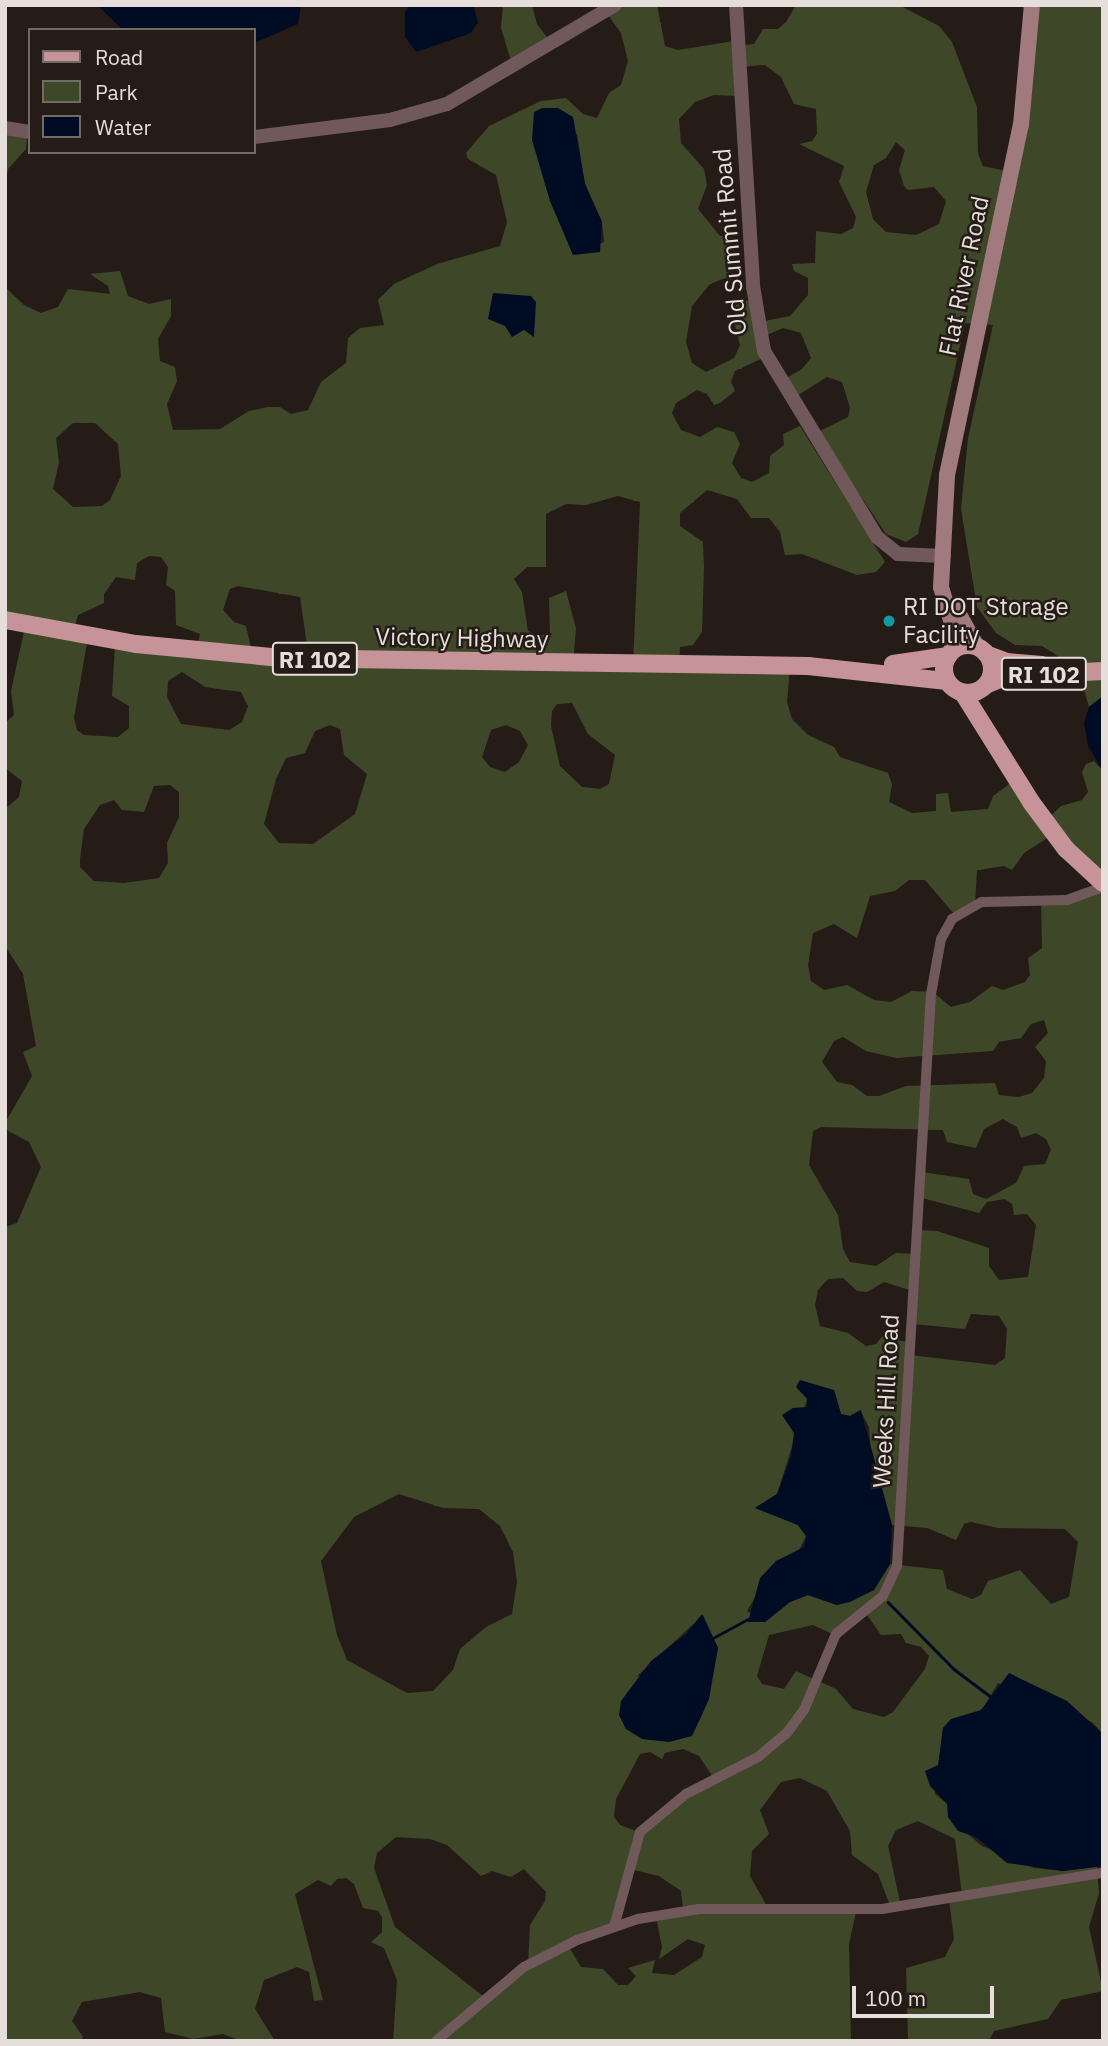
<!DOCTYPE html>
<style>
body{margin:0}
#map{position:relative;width:1108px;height:2046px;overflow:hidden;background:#261c17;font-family:"IBM Plex Sans",sans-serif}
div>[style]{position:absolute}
.green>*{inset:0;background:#3e4828}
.water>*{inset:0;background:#000c24}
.stream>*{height:2.5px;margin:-1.25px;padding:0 1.25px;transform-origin:1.25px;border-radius:1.25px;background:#000c24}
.minor>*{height:10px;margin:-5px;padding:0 5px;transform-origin:5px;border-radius:5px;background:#71595b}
.tertiary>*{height:14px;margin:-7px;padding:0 7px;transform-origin:7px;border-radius:7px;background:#71595b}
.secondary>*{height:16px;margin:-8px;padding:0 8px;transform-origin:8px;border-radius:8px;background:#a07a7d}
.primary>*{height:18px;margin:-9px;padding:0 9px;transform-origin:9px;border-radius:9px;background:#c59398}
.primary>.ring{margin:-9px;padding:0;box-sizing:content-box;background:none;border:18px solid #c59398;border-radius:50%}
.dots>*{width:19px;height:19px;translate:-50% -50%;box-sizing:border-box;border:4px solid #261c17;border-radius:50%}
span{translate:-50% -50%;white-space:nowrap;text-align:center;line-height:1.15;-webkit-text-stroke:5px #261c17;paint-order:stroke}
.shield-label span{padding:2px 5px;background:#261c17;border:2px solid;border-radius:5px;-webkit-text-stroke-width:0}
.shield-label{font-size:23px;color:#e5deda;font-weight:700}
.street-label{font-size:24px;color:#e5deda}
.poi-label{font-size:24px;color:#e5deda}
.left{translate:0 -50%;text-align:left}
.frame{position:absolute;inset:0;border:7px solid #e5deda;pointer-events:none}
.legend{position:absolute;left:28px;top:28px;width:228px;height:126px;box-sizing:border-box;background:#261c17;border:2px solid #726a65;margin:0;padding:9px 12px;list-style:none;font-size:21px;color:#e5deda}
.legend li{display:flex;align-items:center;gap:14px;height:35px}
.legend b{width:35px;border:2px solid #726a65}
.scale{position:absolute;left:852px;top:1986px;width:142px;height:32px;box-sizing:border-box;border:4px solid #e5deda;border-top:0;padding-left:9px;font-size:21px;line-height:24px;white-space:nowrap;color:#e5deda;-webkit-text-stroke:5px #261c17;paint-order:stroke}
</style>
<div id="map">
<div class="green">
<div style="clip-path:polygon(503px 5px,532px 5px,537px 24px,552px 44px,511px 61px,501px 28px)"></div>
<div style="clip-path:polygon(evenodd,615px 5px,657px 5px,665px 46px,678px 50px,734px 41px,736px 46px,754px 44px,763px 29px,778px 29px,786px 22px,796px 5px,899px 5px,939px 26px,952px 42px,977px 107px,978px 154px,983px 166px,1006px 171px,1014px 145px,1027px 5px,1103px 5px,1103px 696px,1089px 707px,1081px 679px,1055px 654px,1042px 646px,1015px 645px,996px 633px,977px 607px,961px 509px,968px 438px,993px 325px,965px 323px,918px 534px,906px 542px,886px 534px,818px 432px,848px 417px,850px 408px,842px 382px,827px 377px,792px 399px,781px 381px,802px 369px,811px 358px,801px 333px,783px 328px,760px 338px,765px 357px,735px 371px,731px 382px,735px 391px,720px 403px,714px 405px,707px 394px,697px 390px,676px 403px,672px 413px,681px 430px,700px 437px,717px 427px,734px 432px,740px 444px,732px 463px,741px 478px,752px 482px,769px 473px,770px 456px,784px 445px,783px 434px,800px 426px,885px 562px,876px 572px,857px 575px,802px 554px,785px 555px,780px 532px,769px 518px,751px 518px,737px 499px,707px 490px,680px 513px,680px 526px,703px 542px,704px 567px,702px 632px,693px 645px,680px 647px,679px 666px,790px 668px,787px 702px,792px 719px,808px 735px,834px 747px,840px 757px,888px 773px,892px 784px,889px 802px,912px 813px,936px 811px,936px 794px,948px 793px,951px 812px,988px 809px,993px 796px,1012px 782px,1044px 822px,1061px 806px,1082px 800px,1088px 792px,1082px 772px,1086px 764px,1094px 761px,1103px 771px,1103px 883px,1052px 835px,1024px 853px,1012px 870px,1004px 866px,977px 870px,975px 904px,955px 915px,925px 880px,909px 880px,895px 891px,870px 896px,857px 938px,834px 924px,813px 933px,808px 965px,811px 981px,824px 990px,847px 985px,874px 1000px,891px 1002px,912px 991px,933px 992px,951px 1007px,970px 1002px,992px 986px,1003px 990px,1025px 982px,1030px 975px,1028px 958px,1042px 948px,1041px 900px,1067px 900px,1103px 887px,1103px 1734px,1092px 1722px,998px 1683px,982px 1710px,943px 1728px,935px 1794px,948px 1804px,948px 1817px,982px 1846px,1034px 1868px,1063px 1871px,1097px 1867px,1099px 1893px,1089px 1927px,1103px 1991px,1061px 2000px,1048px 2019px,994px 2031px,989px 2041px,908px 2041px,906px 1968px,945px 1957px,954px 1939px,949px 1899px,962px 1895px,955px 1839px,918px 1821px,896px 1830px,888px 1846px,900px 1902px,891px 1908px,878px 1874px,852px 1855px,850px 1831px,827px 1791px,800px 1778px,781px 1782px,760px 1810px,769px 1834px,752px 1851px,750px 1876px,769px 1910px,856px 1912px,849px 1944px,851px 2041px,393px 2041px,397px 1980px,384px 1948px,371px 1942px,382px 1932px,382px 1917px,378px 1911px,363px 1908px,354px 1884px,346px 1878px,337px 1879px,331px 1886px,318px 1880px,295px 1894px,323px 2000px,314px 2001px,309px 1972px,297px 1967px,264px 1980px,255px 2009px,275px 2041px,241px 2041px,223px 2034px,193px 2039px,165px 2032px,161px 1998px,140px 1992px,82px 2002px,72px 2021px,83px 2037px,80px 2041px,5px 2041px,5px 1227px,17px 1223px,41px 1167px,29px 1142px,8px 1131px,5px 1123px,32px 1076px,23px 1052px,36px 1046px,23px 974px,7px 949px,5px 933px,5px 809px,19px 797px,22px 781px,5px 768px,5px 723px,14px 715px,11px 691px,25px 627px,5px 622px,5px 287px,24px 305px,41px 313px,58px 307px,68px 289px,110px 294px,108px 286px,90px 274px,120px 271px,128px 296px,149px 304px,171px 299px,171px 316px,158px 339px,160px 361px,175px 367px,177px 381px,167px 404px,173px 430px,220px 429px,249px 411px,268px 407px,280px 407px,291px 414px,308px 410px,321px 382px,346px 363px,348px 338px,360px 328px,384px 325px,378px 300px,394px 284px,437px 264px,500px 246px,507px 222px,496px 175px,468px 159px,466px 153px,489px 126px,541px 101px,566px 98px,583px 114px,597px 118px,609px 93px,621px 85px,628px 61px,621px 33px,606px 12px,615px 5px,765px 65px,781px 77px,794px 104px,816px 109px,817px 134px,812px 141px,799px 144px,844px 166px,839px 182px,856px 217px,853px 228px,841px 234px,816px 231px,815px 263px,792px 264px,794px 271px,808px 278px,808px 295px,790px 316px,755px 323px,753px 302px,738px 299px,733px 317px,740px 345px,734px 358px,706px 372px,692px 363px,686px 342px,692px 306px,710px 284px,728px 277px,730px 236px,720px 236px,698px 209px,707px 185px,704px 169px,681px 143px,679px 119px,695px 102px,714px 95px,737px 96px,738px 67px,765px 65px,615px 5px,535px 129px,577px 134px,585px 184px,602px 222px,604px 242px,573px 255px,532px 140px,535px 129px,615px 5px,896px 142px,905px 150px,899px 170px,904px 186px,908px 190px,934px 187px,946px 201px,939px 224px,916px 235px,886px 232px,873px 219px,866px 192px,874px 165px,886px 158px,896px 142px,615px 5px,73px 423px,95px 423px,118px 444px,121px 476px,110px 500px,102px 506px,73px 507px,53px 489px,59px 462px,56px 438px,73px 423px,615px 5px,618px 496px,640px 502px,633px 666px,573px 664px,576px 628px,566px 591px,549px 598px,550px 633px,539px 636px,528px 631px,522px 592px,514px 579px,527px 567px,546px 567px,546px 514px,566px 504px,586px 505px,618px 496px,615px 5px,149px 556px,161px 557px,168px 567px,166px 585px,175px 591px,176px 625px,200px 634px,196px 652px,115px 645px,112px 696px,129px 706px,129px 728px,118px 737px,84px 735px,77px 730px,74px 718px,88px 637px,73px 633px,78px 615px,104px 603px,104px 594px,116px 577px,135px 580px,137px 563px,149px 556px,615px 5px,238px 586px,300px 597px,309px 659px,253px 656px,246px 626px,234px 622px,223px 610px,230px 589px,238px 586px,615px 5px,182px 672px,205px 687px,241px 692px,248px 706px,242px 722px,229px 730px,181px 724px,167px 697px,168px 681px,182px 672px,615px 5px,572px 703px,588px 734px,615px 755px,609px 784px,600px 789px,582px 787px,560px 766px,551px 726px,552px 711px,557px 704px,572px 703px,615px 5px,330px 725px,340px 729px,344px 755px,367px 774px,355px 814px,313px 844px,279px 843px,264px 824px,276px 779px,286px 758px,305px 753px,315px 731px,330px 725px,615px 5px,506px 725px,520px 731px,528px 745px,519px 762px,505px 772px,490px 767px,482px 757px,491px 730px,506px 725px,615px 5px,170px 785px,179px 792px,179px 817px,167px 843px,168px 863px,159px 878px,124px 883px,94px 881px,80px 867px,80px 859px,84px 829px,100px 805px,114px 800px,122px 810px,144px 812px,154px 786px,170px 785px,615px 5px,1044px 1020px,1048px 1033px,1035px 1047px,1046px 1061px,1044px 1078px,1032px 1093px,1019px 1097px,999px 1095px,995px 1083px,906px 1086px,879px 1096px,867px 1096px,852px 1085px,837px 1082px,822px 1062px,834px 1041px,843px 1037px,866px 1051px,896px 1058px,993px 1051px,999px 1042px,1021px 1038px,1031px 1024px,1044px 1020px,615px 5px,1003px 1119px,1017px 1127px,1021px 1138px,1036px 1133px,1046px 1139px,1051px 1150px,1045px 1164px,1024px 1166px,1016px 1183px,986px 1199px,973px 1194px,969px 1179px,922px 1172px,922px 1198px,979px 1213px,987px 1202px,1005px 1199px,1012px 1204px,1014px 1215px,1027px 1214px,1036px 1225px,1028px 1277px,999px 1280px,989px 1266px,989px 1248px,937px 1231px,919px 1230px,916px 1254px,896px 1253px,876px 1266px,850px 1262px,843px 1249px,838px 1215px,809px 1165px,813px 1131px,821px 1127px,943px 1130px,947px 1142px,976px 1148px,984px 1129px,1003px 1119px,615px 5px,843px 1278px,857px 1291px,867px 1292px,884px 1282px,913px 1291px,913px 1324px,965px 1329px,971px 1314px,999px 1316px,1007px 1329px,1005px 1358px,995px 1365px,910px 1355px,909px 1342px,890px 1339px,885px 1333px,876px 1344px,866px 1346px,848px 1333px,820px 1326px,815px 1305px,818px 1290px,828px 1279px,843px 1278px,615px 5px,834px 1390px,841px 1414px,850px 1416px,860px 1410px,869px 1427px,871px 1455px,892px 1525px,927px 1528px,956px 1540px,964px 1524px,971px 1522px,998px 1528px,1065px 1529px,1078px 1542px,1069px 1597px,1051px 1604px,1020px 1570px,988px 1581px,981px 1595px,972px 1599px,947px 1589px,943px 1570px,890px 1564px,874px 1590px,837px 1605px,808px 1595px,790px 1602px,765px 1622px,747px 1611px,776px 1561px,797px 1554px,806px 1536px,798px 1525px,755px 1508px,777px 1494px,807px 1399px,834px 1390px,615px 5px,399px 1494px,443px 1508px,479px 1509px,500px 1526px,513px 1552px,517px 1582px,512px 1614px,486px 1627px,460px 1649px,453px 1670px,433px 1691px,407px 1693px,347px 1660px,337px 1635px,321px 1561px,354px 1517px,399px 1494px,615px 5px,865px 1612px,881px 1635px,901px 1634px,906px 1643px,921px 1647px,929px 1656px,925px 1669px,893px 1712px,884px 1717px,853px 1709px,836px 1689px,796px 1671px,784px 1689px,762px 1684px,757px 1676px,769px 1635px,813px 1625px,835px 1635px,865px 1612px,615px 5px,703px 1615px,718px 1648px,715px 1654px,636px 1677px,703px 1615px,615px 5px,683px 1749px,699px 1756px,715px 1780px,671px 1806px,641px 1833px,620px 1825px,614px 1817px,616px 1799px,640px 1754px,650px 1752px,662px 1759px,665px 1753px,683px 1749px,615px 5px,396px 1837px,430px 1839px,447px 1845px,481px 1876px,492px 1871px,511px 1877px,524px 1869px,546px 1892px,545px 1901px,530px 1925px,528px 1965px,488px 2000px,395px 1927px,374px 1868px,377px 1853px,396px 1837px,615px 5px,630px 1869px,659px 1876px,681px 1891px,683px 1909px,656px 1917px,662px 1947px,659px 1959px,688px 1939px,705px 1945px,702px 1957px,674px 1975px,652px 1973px,655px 1960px,628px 1968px,636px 1976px,628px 1985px,618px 1985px,603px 1969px,581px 1967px,569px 1947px,616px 1922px,630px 1869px)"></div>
<div style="clip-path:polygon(5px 127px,27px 135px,26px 149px,8px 169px,5px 184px)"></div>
</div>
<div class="water">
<div style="clip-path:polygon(97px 5px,301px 5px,298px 24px,254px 43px,254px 30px,123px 30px)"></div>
<div style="clip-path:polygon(410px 5px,473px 5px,478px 22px,471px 33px,416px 52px,405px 37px,405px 12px)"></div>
<div style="clip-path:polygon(542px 108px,558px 108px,573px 117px,585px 184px,602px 222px,600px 252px,573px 255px,550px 201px,532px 140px,534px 112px)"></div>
<div style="clip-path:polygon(493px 293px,531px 296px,536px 302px,534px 337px,524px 330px,512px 337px,505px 326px,488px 319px)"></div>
<div style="clip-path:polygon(1103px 696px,1103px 771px,1088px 746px,1084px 723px,1089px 707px)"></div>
<div style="clip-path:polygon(800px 1380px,834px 1390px,841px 1414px,850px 1416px,861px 1410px,892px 1525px,890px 1564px,874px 1590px,850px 1602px,837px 1605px,808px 1595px,790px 1602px,765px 1622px,748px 1622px,760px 1578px,776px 1561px,804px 1547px,806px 1536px,798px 1525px,755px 1508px,777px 1494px,791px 1456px,794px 1433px,782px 1415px,793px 1408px,807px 1407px,807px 1399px,796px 1387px)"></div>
<div style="clip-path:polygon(702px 1614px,718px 1648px,709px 1699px,701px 1717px,692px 1736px,669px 1742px,642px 1739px,626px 1729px,619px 1715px,621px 1701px,651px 1661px,686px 1634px)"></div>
<div style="clip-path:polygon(1009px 1673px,1067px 1701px,1103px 1734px,1103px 1866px,1063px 1871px,1007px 1863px,976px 1837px,958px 1831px,948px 1817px,947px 1804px,930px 1786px,925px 1771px,938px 1765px,943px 1728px,951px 1719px,981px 1710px)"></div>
</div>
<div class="stream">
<div style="left:888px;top:1602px;width:94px;rotate:45.4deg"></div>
<div style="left:954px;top:1669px;width:45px;rotate:36.9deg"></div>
<div style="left:711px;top:1639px;width:42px;rotate:-28.4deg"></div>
</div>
<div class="minor">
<div style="left:614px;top:1927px;width:98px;rotate:-74.7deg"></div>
<div style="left:640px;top:1832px;width:60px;rotate:-39.6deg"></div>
<div style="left:686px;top:1794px;width:81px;rotate:-27.2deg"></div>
<div style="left:758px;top:1757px;width:38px;rotate:-40deg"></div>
<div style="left:787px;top:1733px;width:29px;rotate:-54deg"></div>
<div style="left:804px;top:1710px;width:82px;rotate:-67.2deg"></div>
<div style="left:836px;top:1634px;width:60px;rotate:-39deg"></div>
<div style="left:883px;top:1596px;width:33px;rotate:-65deg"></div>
<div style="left:897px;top:1566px;width:573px;rotate:-86.6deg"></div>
<div style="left:931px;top:994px;width:56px;rotate:-79.7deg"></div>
<div style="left:941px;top:939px;width:23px;rotate:-61deg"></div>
<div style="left:952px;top:919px;width:34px;rotate:-30deg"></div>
<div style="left:982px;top:902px;width:85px;rotate:-1.3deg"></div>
<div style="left:1067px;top:900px;width:38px;rotate:-20deg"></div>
<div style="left:436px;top:2041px;width:115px;rotate:-40.1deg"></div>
<div style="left:524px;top:1967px;width:59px;rotate:-27deg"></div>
<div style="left:577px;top:1940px;width:65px;rotate:-19deg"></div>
<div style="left:638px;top:1919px;width:62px;rotate:-9.3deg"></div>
<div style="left:699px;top:1909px;width:183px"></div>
<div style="left:882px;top:1909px;width:224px;rotate:-9.3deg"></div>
</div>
<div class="tertiary">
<div style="left:736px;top:5px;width:282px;rotate:86.5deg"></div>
<div style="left:753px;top:286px;width:66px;rotate:80.4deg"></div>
<div style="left:764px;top:351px;width:218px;rotate:58.7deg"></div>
<div style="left:877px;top:537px;width:27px;rotate:39deg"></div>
<div style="left:898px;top:554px;width:46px;rotate:2.5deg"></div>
<div style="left:5px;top:128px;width:25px;rotate:9deg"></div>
<div style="left:254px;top:137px;width:137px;rotate:-7.1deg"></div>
<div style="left:390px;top:120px;width:59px;rotate:-15.7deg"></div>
<div style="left:447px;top:104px;width:195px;rotate:-30.5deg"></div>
</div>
<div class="secondary">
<div style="left:956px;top:609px;width:41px;rotate:60.9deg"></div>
<div style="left:952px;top:650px;width:16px;rotate:-79deg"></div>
<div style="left:955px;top:634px;width:49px;rotate:-106.6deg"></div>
<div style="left:941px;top:587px;width:112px;rotate:-86.9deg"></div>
<div style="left:947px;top:475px;width:358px;rotate:-78.1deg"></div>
<div style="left:1021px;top:125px;width:121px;rotate:-84.8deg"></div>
</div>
<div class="primary">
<div style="left:5px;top:620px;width:133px;rotate:10.4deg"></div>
<div style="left:136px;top:644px;width:146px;rotate:5.5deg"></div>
<div style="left:281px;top:658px;width:527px;rotate:0.87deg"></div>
<div style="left:808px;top:666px;width:140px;rotate:6.2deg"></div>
<div class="ring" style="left:944px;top:645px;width:30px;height:30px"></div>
<div style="left:988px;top:655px;width:20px;rotate:20deg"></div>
<div style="left:1007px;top:662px;width:35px;rotate:5deg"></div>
<div style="left:893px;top:664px;width:56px;rotate:-8.3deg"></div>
<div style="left:988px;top:684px;width:22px;rotate:-22deg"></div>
<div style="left:1008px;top:676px;width:95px;rotate:-3deg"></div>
<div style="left:963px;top:693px;width:128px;rotate:58deg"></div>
<div style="left:1031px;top:802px;width:59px;rotate:53.3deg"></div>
<div style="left:1066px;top:849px;width:50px;rotate:42.6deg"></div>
</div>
<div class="dots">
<div style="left:889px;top:621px;background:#0f9aa8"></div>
</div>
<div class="shield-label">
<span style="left:315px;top:659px">RI 102</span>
<span style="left:1044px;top:674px">RI 102</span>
</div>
<div class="street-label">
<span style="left:730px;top:242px;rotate:-95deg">Old Summit Road</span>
<span style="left:964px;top:276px;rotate:-78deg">Flat River Road</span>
<span style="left:462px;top:638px;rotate:1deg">Victory Highway</span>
<span style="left:886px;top:1401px;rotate:-87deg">Weeks Hill Road</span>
</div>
<div class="poi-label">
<span class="left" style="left:903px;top:621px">RI DOT Storage<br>Facility</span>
</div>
<div class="frame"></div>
<ul class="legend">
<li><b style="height:9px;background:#c59398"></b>Road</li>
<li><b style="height:19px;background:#3e4828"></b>Park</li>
<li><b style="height:19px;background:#000c24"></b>Water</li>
</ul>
<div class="scale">100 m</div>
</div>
